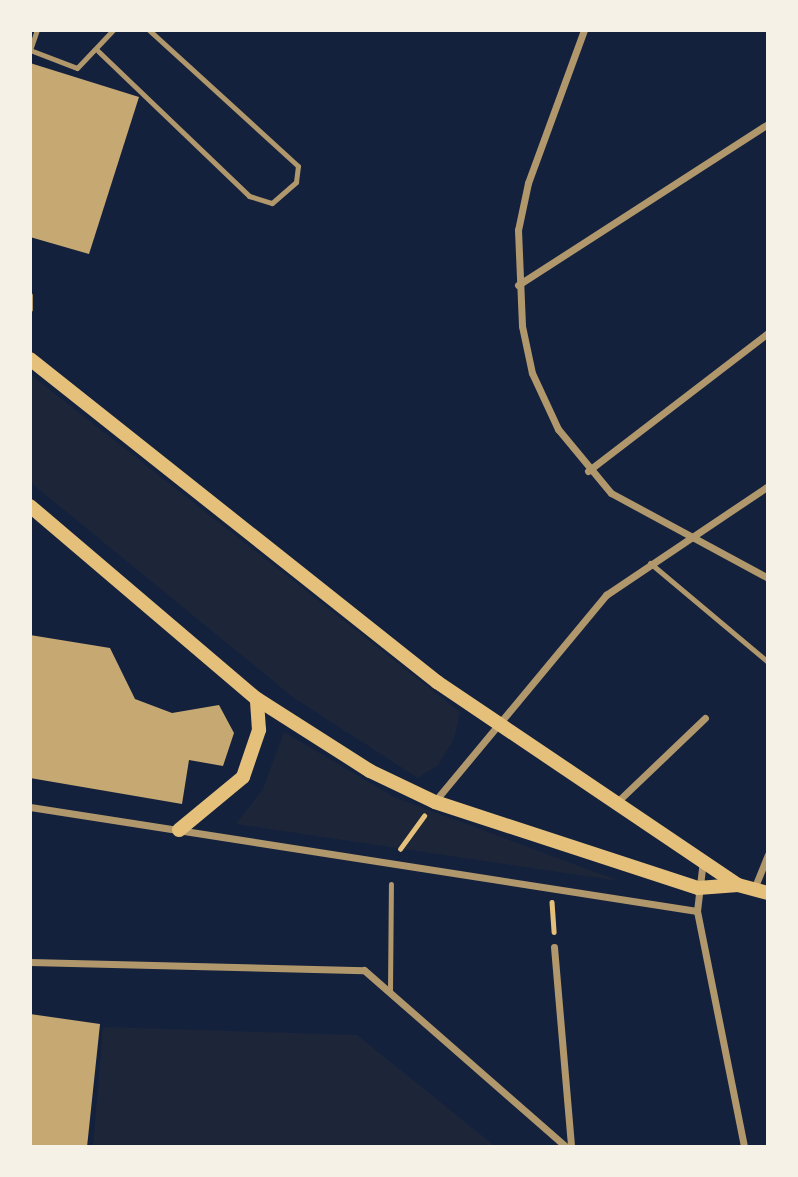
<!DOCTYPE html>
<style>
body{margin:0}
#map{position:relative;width:798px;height:1177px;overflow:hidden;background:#14213d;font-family:Lato,sans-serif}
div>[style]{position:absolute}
.green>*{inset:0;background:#1d2539}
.building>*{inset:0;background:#c6a872}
.path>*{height:4.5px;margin:-2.25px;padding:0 2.25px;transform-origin:2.25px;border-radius:2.25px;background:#e5c07b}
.service>*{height:5px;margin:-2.5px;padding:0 2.5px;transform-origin:2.5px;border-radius:2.5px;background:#b1986c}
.minor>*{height:7px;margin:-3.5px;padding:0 3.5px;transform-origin:3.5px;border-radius:3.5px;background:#b1986c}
.secondary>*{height:14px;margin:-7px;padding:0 7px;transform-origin:7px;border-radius:7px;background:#e5c07b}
span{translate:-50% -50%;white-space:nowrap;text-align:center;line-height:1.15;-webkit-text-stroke:5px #f6f1e7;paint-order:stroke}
.frame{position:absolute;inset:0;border:32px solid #f6f1e7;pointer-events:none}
</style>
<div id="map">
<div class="green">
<div style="clip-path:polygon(30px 374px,460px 712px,454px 739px,438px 765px,418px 778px,294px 698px,30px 482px)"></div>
<div style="clip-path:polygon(284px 732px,394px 797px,619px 881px,236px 824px,263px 789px)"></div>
<div style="clip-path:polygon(103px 1027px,357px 1035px,496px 1147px,93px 1147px)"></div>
</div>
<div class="building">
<div style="clip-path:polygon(30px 63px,139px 97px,89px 254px,30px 237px)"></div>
<div style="clip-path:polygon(30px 635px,110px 648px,135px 699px,172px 713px,219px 705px,234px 733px,223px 766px,189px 760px,182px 804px,30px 778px)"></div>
<div style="clip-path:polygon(30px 1014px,100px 1024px,87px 1147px,30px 1147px)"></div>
</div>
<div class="path">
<div style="left:400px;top:849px;width:41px;rotate:-54deg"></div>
<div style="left:552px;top:902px;width:30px;rotate:86deg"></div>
</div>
<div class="service">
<div style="left:30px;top:50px;width:50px;rotate:21deg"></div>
<div style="left:77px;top:68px;width:52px;rotate:-46.5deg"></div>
<div style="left:30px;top:50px;width:21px;rotate:-71deg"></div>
<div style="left:98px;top:51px;width:209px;rotate:43.8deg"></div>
<div style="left:249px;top:196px;width:24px;rotate:17deg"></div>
<div style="left:272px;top:203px;width:32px;rotate:-41deg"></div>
<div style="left:296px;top:182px;width:16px;rotate:-83deg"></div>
<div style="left:298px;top:166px;width:202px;rotate:-137.6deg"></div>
<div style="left:30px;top:295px;width:14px;rotate:90deg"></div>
<div style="left:650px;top:563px;width:154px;rotate:40deg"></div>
<div style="left:390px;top:992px;width:108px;rotate:-89.5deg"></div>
</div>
<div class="minor">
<div style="left:584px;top:30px;width:163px;rotate:110.1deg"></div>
<div style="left:528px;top:183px;width:48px;rotate:102deg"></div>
<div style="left:518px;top:230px;width:96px;rotate:87.6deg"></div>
<div style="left:522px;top:326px;width:48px;rotate:78deg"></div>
<div style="left:532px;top:373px;width:62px;rotate:65.1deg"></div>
<div style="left:558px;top:429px;width:83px;rotate:50.4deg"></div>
<div style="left:611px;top:493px;width:179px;rotate:28.4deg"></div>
<div style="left:518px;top:285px;width:297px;rotate:-32.8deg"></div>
<div style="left:588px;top:471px;width:227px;rotate:-37.5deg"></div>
<div style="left:435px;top:801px;width:268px;rotate:-50.3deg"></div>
<div style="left:606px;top:595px;width:195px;rotate:-33.9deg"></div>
<div style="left:616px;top:803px;width:123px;rotate:-43.7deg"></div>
<div style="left:30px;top:807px;width:675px;rotate:8.86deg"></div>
<div style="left:703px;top:860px;width:51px;rotate:96.7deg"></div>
<div style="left:697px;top:911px;width:241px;rotate:78.7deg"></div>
<div style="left:754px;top:889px;width:37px;rotate:-68deg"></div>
<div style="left:554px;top:947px;width:201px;rotate:85.1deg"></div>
<div style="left:30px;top:962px;width:334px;rotate:1.4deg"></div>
<div style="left:364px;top:970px;width:269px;rotate:41.2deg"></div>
</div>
<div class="secondary">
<div style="left:30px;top:359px;width:520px;rotate:38.44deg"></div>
<div style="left:437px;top:682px;width:363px;rotate:34deg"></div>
<div style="left:30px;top:506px;width:298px;rotate:40.4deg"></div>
<div style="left:257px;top:699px;width:134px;rotate:32.5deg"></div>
<div style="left:370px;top:771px;width:72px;rotate:25.5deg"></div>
<div style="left:435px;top:802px;width:277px;rotate:18.1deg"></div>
<div style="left:698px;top:888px;width:40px;rotate:-4.3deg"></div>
<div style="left:738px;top:885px;width:31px;rotate:15deg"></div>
<div style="left:179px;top:830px;width:83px;rotate:-39.6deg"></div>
<div style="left:243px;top:777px;width:50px;rotate:-71.2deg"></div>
<div style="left:259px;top:730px;width:31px;rotate:-94deg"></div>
</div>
<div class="frame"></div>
</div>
